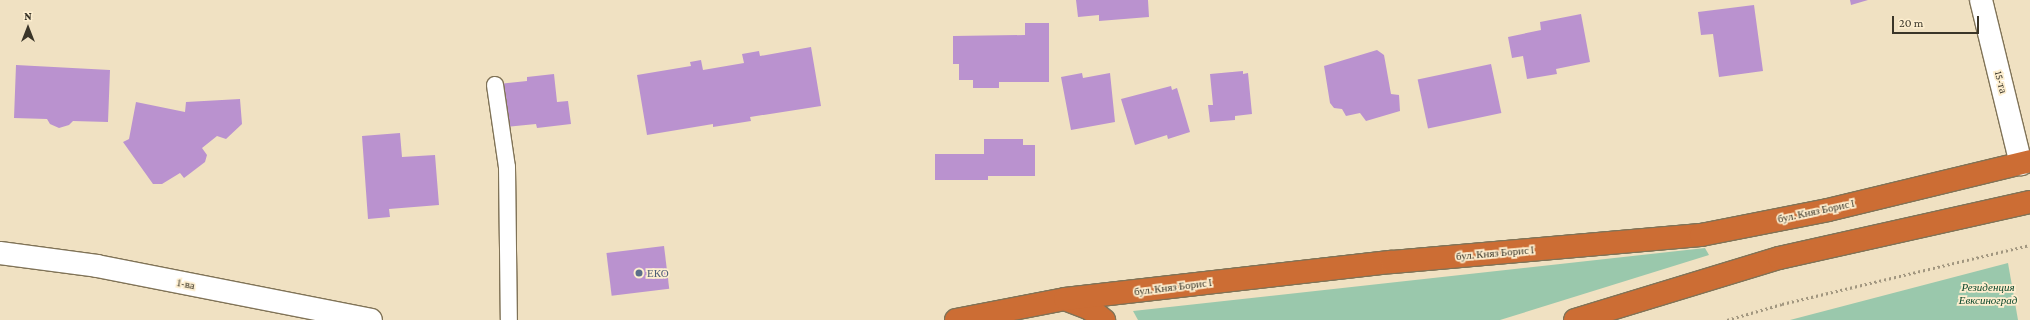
<!DOCTYPE html>
<meta charset="utf-8">
<style>
body{margin:0}
#map{position:relative;width:2030px;height:320px;overflow:hidden;background:#f0e1c2;font-family:"Crimson Pro",serif}
div>[style]{position:absolute}
.green>*{inset:0;background:#9ac8ac}
.building>*{inset:0;background:#ba92cf;transform-origin:0 0}
.path>*{height:2.5px;margin-top:-1.25px;transform-origin:0;background:repeating-linear-gradient(90deg,#a29780 0 2px,transparent 0 5px)}
.roads{filter:drop-shadow(1px 0 #807357) drop-shadow(-1px 0 #807357) drop-shadow(0 1px #807357) drop-shadow(0 -1px #807357)}
.lane>*{height:16px;margin:-8px;padding:0 8px;transform-origin:8px;border-radius:8px;background:#fff}
.street>*{height:22px;margin:-11px;padding:0 11px;transform-origin:11px;border-radius:11px;background:#fff}
.highway>*{height:22px;margin:-11px;padding:0 11px;transform-origin:11px;border-radius:11px;background:#cc6d34}
.dots>*{width:11px;height:11px;translate:-50% -50%;box-sizing:border-box;border:2px solid #fdeecf;border-radius:50%}
span{translate:-50% -50%;white-space:nowrap;text-align:center;line-height:1.15;-webkit-text-stroke:3.5px #fdeecf;paint-order:stroke}
.street-label{font-size:11px;color:#3a3528}
.service-label{font-size:11px;color:#4e5e75}
.left{translate:0 -50%;text-align:left}
.park-label{font-size:11px;color:#0b472b;font-style:italic}
.north{position:absolute;left:8px;top:8px;width:40px;height:40px;-webkit-text-stroke:3px #fdeecf;paint-order:stroke;rotate:0deg;font-size:11px;font-weight:700;line-height:16px;text-align:center;color:#3a3528}
.north::after{content:'';display:block;margin:auto;width:14px;height:18px;background:#3a3528;clip-path:polygon(50% 0,100% 100%,50% 72%,0 100%)}
.scale{position:absolute;left:1892px;top:16px;width:87px;height:18px;box-sizing:border-box;border:2px solid #3a3528;border-top:0;padding-left:5px;font-size:12px;line-height:14px;white-space:nowrap;color:#3a3528;-webkit-text-stroke:3px #fdeecf;paint-order:stroke}
</style>
<div id="map">
<div class="green">
<div style="clip-path:polygon(1705px 248px,1709px 255px,1500px 320px,1138px 320px,1133px 311px)"></div>
<div style="clip-path:polygon(2008px 263px,2018px 320px,1790px 320px)"></div>
</div>
<div class="building">
<div style="clip-path:polygon(1076px 0,1148px 0,1149px 17px,1099px 21px,1099px 15px,1078px 17px)"></div>
<div style="clip-path:polygon(1850px 0,1868px 0,1851px 5px)"></div>
<div style="clip-path:polygon(1754px 5px,1763px 71px,1719px 77px,1713px 34px,1701px 35px,1698px 12px)"></div>
<div style="clip-path:polygon(1581px 14px,1590px 62px,1556px 69px,1557px 74px,1527px 79px,1523px 56px,1512px 58px,1508px 37px,1541px 30px,1540px 22px)"></div>
<div style="clip-path:polygon(1025px 23px,1049px 23px,1049px 82px,999px 82px,999px 88px,973px 88px,973px 80px,959px 80px,959px 64px,953px 64px,953px 36px,1025px 35px)"></div>
<div style="clip-path:polygon(811px 47px,821px 106px,750px 117px,751px 121px,713px 127px,713px 124px,647px 135px,637px 75px,691px 66px,690px 62px,701px 60px,703px 70px,744px 63px,742px 54px,759px 51px,760px 56px)"></div>
<div style="clip-path:polygon(1377px 50px,1384px 55px,1391px 94px,1399px 95px,1400px 111px,1366px 121px,1360px 113px,1346px 116px,1342px 109px,1334px 108px,1330px 103px,1324px 66px)"></div>
<div style="left:1491px;top:64px;width:50px;height:75px;rotate:78deg"></div>
<div style="clip-path:polygon(16px 65px,110px 70px,108px 122px,73px 121px,69px 125px,59px 128px,50px 124px,47px 119px,14px 118px)"></div>
<div style="clip-path:polygon(1243px 71px,1243px 74px,1248px 73px,1252px 114px,1235px 116px,1235px 120px,1210px 122px,1208px 105px,1213px 105px,1210px 74px)"></div>
<div style="clip-path:polygon(1082px 73px,1083px 78px,1110px 73px,1115px 122px,1071px 130px,1061px 77px)"></div>
<div style="clip-path:polygon(554px 74px,557px 102px,568px 101px,571px 124px,537px 128px,536px 124px,504px 127px,499px 84px,527px 81px,527px 77px)"></div>
<div style="clip-path:polygon(1171px 86px,1172px 90px,1177px 88px,1190px 132px,1168px 139px,1167px 135px,1135px 145px,1121px 99px)"></div>
<div style="clip-path:polygon(240px 99px,242px 124px,226px 139px,217px 136px,202px 148px,207px 155px,205px 162px,184px 178px,180px 173px,162px 184px,153px 184px,123px 142px,129px 139px,136px 102px,185px 112px,186px 102px)"></div>
<div style="clip-path:polygon(400px 133px,402px 157px,435px 155px,439px 205px,389px 209px,390px 217px,368px 219px,362px 136px)"></div>
<div style="clip-path:polygon(984px 139px,1023px 139px,1023px 145px,1035px 145px,1035px 176px,988px 176px,988px 180px,935px 180px,935px 154px,984px 154px)"></div>
<div style="left:664px;top:246px;width:43px;height:58px;rotate:83deg"></div>
</div>
<div class="path">
<div style="left:1727px;top:320px;width:57px;rotate:-16.2deg"></div>
<div style="left:1782px;top:304px;width:255px;rotate:-13.4deg"></div>
</div>
<div class="roads">
<div class="lane">
<div style="left:495px;top:85px;width:83px;rotate:81.7deg"></div>
<div style="left:507px;top:167px;width:153px;rotate:89.3deg"></div>
</div>
<div class="street">
<div style="left:1981px;top:0;width:169px;rotate:76.3deg"></div>
<div style="left:0;top:253px;width:98px;rotate:7.6deg"></div>
<div style="left:97px;top:266px;width:279px;rotate:11.1deg"></div>
</div>
<div class="highway">
<div style="left:1067px;top:300px;width:25px;rotate:21deg"></div>
<div style="left:1090px;top:309px;width:18px;rotate:38deg"></div>
<div style="left:956px;top:320px;width:111px;rotate:-10.9deg"></div>
<div style="left:1065px;top:299px;width:329px;rotate:-6.5deg"></div>
<div style="left:1392px;top:262px;width:310px;rotate:-5deg"></div>
<div style="left:1701px;top:235px;width:129px;rotate:-11.1deg"></div>
<div style="left:1828px;top:210px;width:208px;rotate:-13.6deg"></div>
<div style="left:1575px;top:320px;width:213px;rotate:-16.9deg"></div>
<div style="left:1779px;top:258px;width:257px;rotate:-12.6deg"></div>
</div>
</div>
<div class="dots">
<div style="left:639px;top:273px;background:#5c6f8a"></div>
</div>
<div class="street-label">
<span style="left:2001px;top:82px;rotate:76deg">15-та</span>
<span style="left:1816px;top:211px;rotate:-12deg">бул. Княз Борис I</span>
<span style="left:1495px;top:253px;rotate:-5deg">бул. Княз Борис I</span>
<span style="left:186px;top:284px;rotate:11deg">1-ва</span>
<span style="left:1173px;top:287px;rotate:-7deg">бул. Княз Борис I</span>
</div>
<div class="service-label">
<span class="left" style="left:647px;top:273px">ЕКО</span>
</div>
<div class="park-label">
<span style="left:1988px;top:294px">Резиденция<br>Евксиноград</span>
</div>
<div class="north">N</div>
<div class="scale">20 m</div>
</div>
